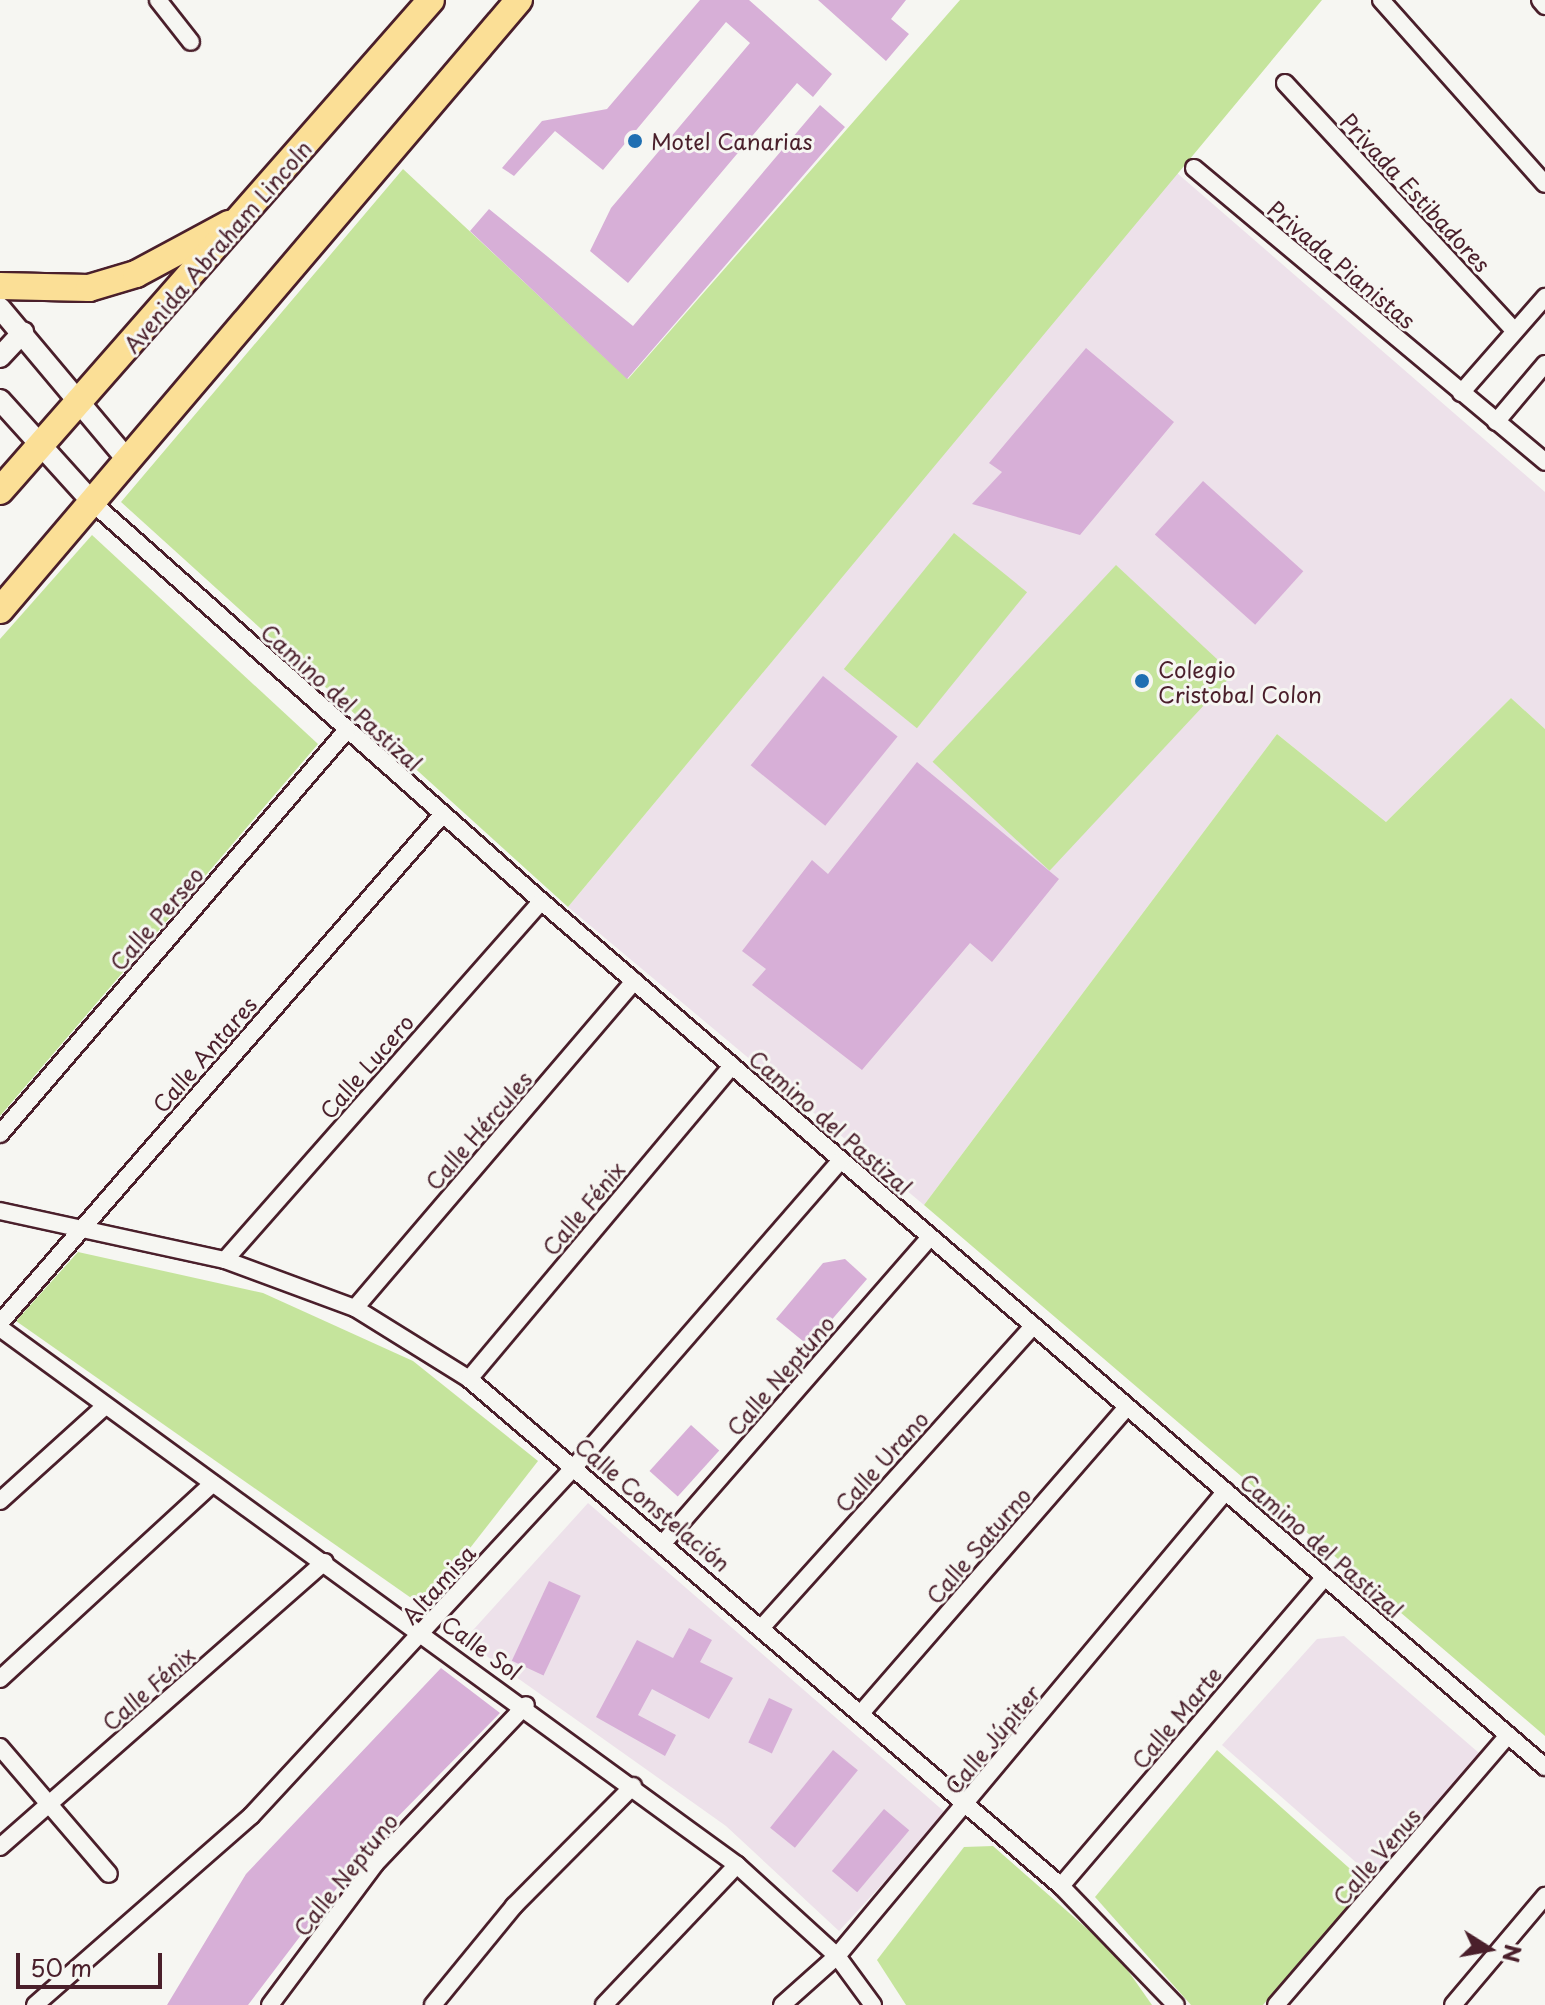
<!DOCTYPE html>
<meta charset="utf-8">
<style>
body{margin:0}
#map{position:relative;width:1545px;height:2005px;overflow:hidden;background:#f6f6f2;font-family:"Playpen Sans",sans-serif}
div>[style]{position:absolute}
.built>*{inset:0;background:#ede1ea}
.green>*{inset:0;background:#c5e49c;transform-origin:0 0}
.building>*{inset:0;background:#d7afd7;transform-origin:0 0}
.roads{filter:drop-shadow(2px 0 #4a1f2b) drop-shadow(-2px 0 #4a1f2b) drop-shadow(0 2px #4a1f2b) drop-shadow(0 -2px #4a1f2b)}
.minor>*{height:16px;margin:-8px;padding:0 8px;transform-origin:8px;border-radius:8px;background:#f6f6f2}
.tertiary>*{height:20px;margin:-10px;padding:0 10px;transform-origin:10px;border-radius:10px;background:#f6f6f2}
.primary>*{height:26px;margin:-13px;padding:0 13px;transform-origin:13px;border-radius:13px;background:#fbdf96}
.dots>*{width:22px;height:22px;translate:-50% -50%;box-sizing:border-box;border:4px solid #f6f6f2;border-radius:50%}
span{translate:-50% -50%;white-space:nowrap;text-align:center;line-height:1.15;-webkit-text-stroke:6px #f6f6f2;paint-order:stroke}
.poi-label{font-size:22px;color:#4a1f2b}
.left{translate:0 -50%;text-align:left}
.street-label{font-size:22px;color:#4a1f2b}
.north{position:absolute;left:1449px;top:1909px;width:80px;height:80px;-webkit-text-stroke:6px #f6f6f2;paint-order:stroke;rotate:101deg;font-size:22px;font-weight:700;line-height:32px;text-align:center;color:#4a1f2b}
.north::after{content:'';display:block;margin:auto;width:28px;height:36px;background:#4a1f2b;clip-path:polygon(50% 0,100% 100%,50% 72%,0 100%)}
.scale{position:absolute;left:16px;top:1953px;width:146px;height:36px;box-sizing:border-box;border:4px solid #4a1f2b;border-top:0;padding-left:10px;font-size:24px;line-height:28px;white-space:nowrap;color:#4a1f2b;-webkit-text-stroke:6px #f6f6f2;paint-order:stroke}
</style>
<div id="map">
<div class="built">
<div style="clip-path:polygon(1177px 173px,1545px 492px,1545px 729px,1511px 698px,1386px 822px,1277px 734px,924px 1205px,568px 907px)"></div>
<div style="clip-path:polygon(588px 1503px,947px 1814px,839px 1931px,726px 1826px,464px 1640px)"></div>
<div style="clip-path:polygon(1344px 1636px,1479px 1753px,1375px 1879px,1222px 1745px,1317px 1639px)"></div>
</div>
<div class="green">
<div style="clip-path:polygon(960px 0,1322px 0,568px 907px,121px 502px,403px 169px,628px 379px)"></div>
<div style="left:954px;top:533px;width:94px;height:175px;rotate:39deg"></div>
<div style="clip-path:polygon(92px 535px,318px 744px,0 1116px,0 639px)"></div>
<div style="left:1116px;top:565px;width:160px;height:269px;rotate:43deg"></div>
<div style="clip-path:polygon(1511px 698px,1545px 729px,1545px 1736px,924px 1205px,1277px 734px,1386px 822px)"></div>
<div style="clip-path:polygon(78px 1252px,263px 1293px,413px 1361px,538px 1461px,424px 1607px,16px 1321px)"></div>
<div style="clip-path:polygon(1217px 1750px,1367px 1884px,1263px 2005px,1191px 2005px,1095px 1897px)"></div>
<div style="clip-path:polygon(993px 1846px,1117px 1955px,1152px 2005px,906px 2005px,877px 1960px,964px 1847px)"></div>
</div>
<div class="building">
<div style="clip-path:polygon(700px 0,749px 0,832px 74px,813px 97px,797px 83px,628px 283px,590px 251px,611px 208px,750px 43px,726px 22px,603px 170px,555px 131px,514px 176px,502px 168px,542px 121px,607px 109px)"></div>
<div style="clip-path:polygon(818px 0,906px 0,891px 19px,909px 34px,886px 61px)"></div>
<div style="clip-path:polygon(820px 105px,845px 127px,627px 379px,470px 231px,489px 209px,633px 326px)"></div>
<div style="clip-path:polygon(1086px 348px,1174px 422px,1080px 535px,972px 504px,1002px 472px,989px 463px)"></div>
<div style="left:1203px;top:481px;width:135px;height:72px;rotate:42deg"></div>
<div style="left:823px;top:676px;width:96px;height:115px;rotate:39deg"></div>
<div style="clip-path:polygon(917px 762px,1059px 879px,992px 962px,970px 943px,862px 1070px,752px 985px,766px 969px,742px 951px,812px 860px,828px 874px)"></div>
<div style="clip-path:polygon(845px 1259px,867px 1279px,809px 1346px,776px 1319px,823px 1263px)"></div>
<div style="left:691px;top:1425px;width:38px;height:62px;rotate:42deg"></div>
<div style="left:549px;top:1581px;width:35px;height:88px;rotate:25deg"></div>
<div style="clip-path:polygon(689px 1628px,712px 1640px,700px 1662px,733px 1678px,709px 1719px,652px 1689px,638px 1715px,676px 1735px,665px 1756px,596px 1717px,637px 1640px,673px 1658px)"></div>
<div style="clip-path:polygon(441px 1668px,500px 1713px,368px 1847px,248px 2005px,167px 2005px,246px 1874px)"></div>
<div style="left:769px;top:1698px;width:26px;height:49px;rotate:25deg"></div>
<div style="left:833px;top:1750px;width:32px;height:100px;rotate:39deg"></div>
<div style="left:884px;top:1809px;width:33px;height:81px;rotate:40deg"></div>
</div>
<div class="roads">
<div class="minor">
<div style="left:158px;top:0;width:53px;rotate:51.8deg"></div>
<div style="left:1381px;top:0;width:246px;rotate:48.3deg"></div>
<div style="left:1540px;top:0;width:8px;rotate:50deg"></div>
<div style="left:1285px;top:83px;width:338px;rotate:47.2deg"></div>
<div style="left:1194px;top:168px;width:458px;rotate:39.9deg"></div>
<div style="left:1461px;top:393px;width:128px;rotate:-48.8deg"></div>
<div style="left:1496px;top:422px;width:76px;rotate:-49.8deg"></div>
<div style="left:94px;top:504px;width:598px;rotate:41.61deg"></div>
<div style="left:541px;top:901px;width:1326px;rotate:40.78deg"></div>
<div style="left:0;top:1134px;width:531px;rotate:-49.35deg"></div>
<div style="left:0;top:1211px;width:230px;rotate:12.3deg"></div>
<div style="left:225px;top:1260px;width:139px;rotate:20.3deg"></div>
<div style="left:355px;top:1308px;width:134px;rotate:31.9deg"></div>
<div style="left:469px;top:1379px;width:779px;rotate:40.58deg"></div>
<div style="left:1061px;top:1886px;width:165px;rotate:46deg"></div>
<div style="left:225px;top:1260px;width:478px;rotate:-48.6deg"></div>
<div style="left:355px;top:1308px;width:430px;rotate:-49.5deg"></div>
<div style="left:0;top:1323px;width:673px;rotate:-48.97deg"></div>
<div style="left:0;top:1328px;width:912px;rotate:36.08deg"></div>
<div style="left:737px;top:1865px;width:135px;rotate:42.3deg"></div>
<div style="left:837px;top:1956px;width:61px;rotate:53.7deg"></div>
<div style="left:469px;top:1379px;width:409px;rotate:-50deg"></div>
<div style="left:0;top:1501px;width:142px;rotate:-42.1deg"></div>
<div style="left:665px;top:1541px;width:402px;rotate:-48.9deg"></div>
<div style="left:763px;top:1626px;width:404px;rotate:-48deg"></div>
<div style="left:0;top:1679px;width:289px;rotate:-42.6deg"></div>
<div style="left:862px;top:1712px;width:404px;rotate:-49deg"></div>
<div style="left:0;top:1747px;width:167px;rotate:49.4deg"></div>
<div style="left:0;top:1847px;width:432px;rotate:-41.3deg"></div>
<div style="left:1061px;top:1886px;width:406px;rotate:-49.5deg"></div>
<div style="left:35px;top:2005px;width:287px;rotate:-41.2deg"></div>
<div style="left:251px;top:1816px;width:477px;rotate:-47.2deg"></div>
<div style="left:575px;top:1466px;width:405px;rotate:-49deg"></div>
<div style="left:270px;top:2005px;width:176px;rotate:-53.3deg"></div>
<div style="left:375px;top:1864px;width:219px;rotate:-46.5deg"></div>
<div style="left:433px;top:2005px;width:128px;rotate:-50.7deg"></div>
<div style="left:514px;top:1906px;width:169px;rotate:-45.2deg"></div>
<div style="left:604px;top:2005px;width:193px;rotate:-46.5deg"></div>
<div style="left:782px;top:2005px;width:74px;rotate:-41.7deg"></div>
<div style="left:837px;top:1956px;width:606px;rotate:-50.09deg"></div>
<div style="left:1276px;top:2005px;width:356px;rotate:-49.3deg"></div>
<div style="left:1453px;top:2005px;width:143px;rotate:-49.8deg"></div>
</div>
<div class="tertiary">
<div style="left:0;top:308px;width:201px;rotate:50deg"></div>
<div style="left:0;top:357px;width:34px;rotate:-47deg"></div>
<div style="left:0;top:400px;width:140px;rotate:47.9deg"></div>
</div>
<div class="primary">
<div style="left:0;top:286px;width:89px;rotate:1.3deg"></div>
<div style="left:89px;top:288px;width:49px;rotate:-16.6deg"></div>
<div style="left:136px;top:274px;width:106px;rotate:-28.3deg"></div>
<div style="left:0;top:491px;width:653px;rotate:-48.72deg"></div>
<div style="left:0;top:610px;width:801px;rotate:-49.61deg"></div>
</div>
</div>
<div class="dots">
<div style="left:635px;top:141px;background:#1f6fb2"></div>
<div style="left:1142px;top:681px;background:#1f6fb2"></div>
</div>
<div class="poi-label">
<span class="left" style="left:651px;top:141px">Motel Canarias</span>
<span class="left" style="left:1158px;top:681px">Colegio<br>Cristobal Colon</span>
</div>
<div class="street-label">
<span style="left:1416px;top:192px;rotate:47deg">Privada Estibadores</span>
<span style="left:217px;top:246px;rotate:-49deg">Avenida Abraham Lincoln</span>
<span style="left:1342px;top:264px;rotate:40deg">Privada Pianistas</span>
<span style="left:342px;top:697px;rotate:42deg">Camino del Pastizal</span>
<span style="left:156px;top:918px;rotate:-49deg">Calle Perseo</span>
<span style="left:204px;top:1054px;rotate:-49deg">Calle Antares</span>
<span style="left:366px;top:1066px;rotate:-49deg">Calle Lucero</span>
<span style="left:831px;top:1122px;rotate:41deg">Camino del Pastizal</span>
<span style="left:478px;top:1130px;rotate:-49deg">Calle Hércules</span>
<span style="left:583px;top:1208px;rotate:-50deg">Calle Fénix</span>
<span style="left:780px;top:1375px;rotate:-49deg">Calle Neptuno</span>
<span style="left:881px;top:1461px;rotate:-48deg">Calle Urano</span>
<span style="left:653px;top:1504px;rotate:40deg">Calle Constelación</span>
<span style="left:978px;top:1545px;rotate:-49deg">Calle Saturno</span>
<span style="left:1322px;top:1545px;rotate:41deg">Camino del Pastizal</span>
<span style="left:438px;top:1584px;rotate:-48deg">Altamisa</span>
<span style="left:482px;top:1647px;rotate:36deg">Calle Sol</span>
<span style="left:148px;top:1688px;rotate:-41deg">Calle Fénix</span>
<span style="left:1176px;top:1717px;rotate:-50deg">Calle Marte</span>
<span style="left:992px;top:1739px;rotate:-50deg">Calle Júpiter</span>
<span style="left:1376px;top:1856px;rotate:-49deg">Calle Venus</span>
<span style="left:345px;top:1874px;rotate:-51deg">Calle Neptuno</span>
</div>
<div class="north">N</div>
<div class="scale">50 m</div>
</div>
